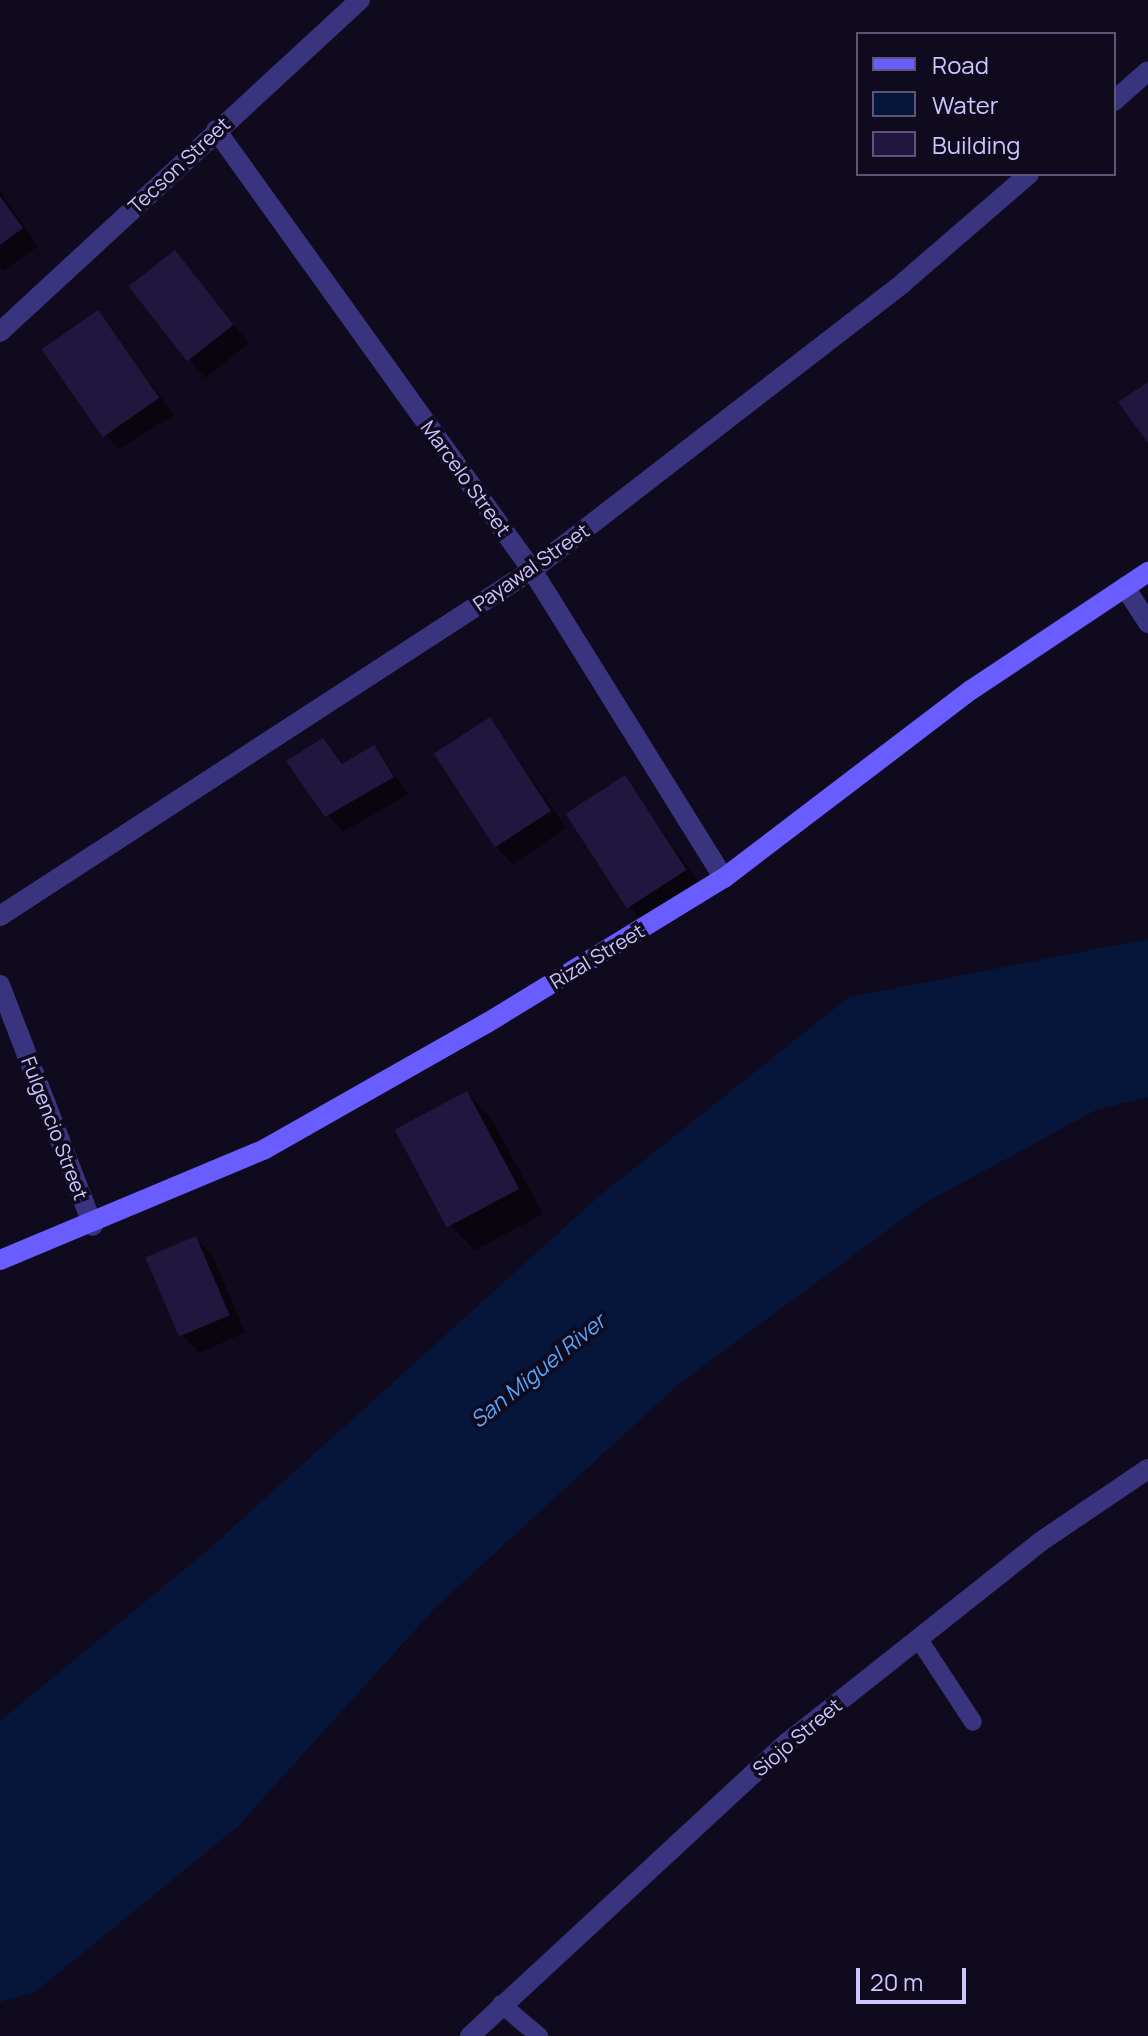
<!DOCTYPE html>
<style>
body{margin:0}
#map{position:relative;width:1148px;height:2036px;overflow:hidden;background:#0f0a1d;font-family:Manrope,sans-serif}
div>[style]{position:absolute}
.water>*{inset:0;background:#06163a}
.shadow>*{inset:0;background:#0007;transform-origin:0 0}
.building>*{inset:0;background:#20163e;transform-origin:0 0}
.service>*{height:18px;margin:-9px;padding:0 9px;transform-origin:9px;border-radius:9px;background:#3a337e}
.minor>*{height:20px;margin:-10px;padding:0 10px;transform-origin:10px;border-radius:10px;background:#3a337e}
.tertiary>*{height:20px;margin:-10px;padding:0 10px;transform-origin:10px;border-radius:10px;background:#3a337e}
.secondary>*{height:20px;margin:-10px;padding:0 10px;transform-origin:10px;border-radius:10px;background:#6a5dff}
span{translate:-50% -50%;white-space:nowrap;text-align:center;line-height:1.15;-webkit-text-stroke:7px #0f0a1d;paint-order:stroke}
.street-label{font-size:20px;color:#d0c6ff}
.water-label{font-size:22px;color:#54a6ff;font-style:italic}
.legend{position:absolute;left:856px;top:32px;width:260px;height:144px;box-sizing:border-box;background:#0f0a1d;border:2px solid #5c5577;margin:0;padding:10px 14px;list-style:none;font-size:24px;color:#d0c6ff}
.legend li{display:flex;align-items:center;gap:16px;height:40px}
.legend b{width:40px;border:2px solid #5c5577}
.scale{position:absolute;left:856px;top:1968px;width:110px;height:36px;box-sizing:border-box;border:4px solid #d0c6ff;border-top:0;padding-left:10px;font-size:24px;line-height:28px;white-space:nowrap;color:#d0c6ff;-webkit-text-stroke:6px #0f0a1d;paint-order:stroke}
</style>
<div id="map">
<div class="water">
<div style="clip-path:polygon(1148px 939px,1148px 1097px,1096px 1110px,923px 1204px,680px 1383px,435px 1608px,237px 1827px,35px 1992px,0 2002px,0 1721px,208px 1550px,598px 1197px,849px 997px)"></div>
</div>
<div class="shadow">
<div style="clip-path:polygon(0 192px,38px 246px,3px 271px,0 269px)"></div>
<div style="left:175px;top:252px;width:117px;height:56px;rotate:51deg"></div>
<div style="clip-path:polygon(98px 313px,174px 415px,119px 449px,102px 432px)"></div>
<div style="clip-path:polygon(490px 719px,566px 828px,513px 864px,496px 847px)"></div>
<div style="clip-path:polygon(322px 740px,345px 765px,374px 748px,409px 794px,343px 832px,327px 815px)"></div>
<div style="clip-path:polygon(624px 777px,702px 887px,646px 924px,629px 907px)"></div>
<div style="clip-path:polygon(467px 1093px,491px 1118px,543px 1214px,475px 1250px,450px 1225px)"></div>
<div style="clip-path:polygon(195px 1238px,212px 1255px,245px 1332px,200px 1353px,183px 1336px)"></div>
</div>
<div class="building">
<div style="clip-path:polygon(0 196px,23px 228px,0 245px)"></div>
<div style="left:175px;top:250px;width:95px;height:59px;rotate:52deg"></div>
<div style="left:98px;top:310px;width:107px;height:69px;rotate:55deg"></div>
<div style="clip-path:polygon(1148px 382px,1148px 443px,1118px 402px)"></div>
<div style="left:490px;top:717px;width:112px;height:67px;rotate:57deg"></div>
<div style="clip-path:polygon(323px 738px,342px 764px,374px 745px,394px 777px,325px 817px,286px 761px)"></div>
<div style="left:625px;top:775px;width:113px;height:71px;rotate:57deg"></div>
<div style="left:467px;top:1091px;width:111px;height:82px;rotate:62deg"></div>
<div style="left:196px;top:1236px;width:86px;height:55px;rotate:67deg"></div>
</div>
<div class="service">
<div style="left:918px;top:1638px;width:100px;rotate:56.8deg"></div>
<div style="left:501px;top:2004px;width:50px;rotate:40.1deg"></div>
</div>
<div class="minor">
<div style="left:1114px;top:101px;width:45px;rotate:-41.4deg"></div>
<div style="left:216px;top:130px;width:542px;rotate:54.31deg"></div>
<div style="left:532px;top:570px;width:363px;rotate:58.1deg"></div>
<div style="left:1125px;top:587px;width:43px;rotate:57.4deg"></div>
<div style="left:0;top:916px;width:635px;rotate:-33.04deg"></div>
<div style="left:532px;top:570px;width:470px;rotate:-37.7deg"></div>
<div style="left:904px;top:282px;width:165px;rotate:-40.8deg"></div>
<div style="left:0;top:985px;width:258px;rotate:68.9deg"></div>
</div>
<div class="tertiary">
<div style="left:0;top:332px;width:490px;rotate:-42.7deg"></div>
<div style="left:470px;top:2036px;width:433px;rotate:-42.8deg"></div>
<div style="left:788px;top:1742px;width:322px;rotate:-38.4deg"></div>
<div style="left:1040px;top:1542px;width:130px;rotate:-34.1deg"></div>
</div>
<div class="secondary">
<div style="left:0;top:1260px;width:287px;rotate:-22.7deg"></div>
<div style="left:265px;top:1149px;width:255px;rotate:-29.6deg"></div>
<div style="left:487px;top:1023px;width:278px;rotate:-31.5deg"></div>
<div style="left:724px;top:878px;width:310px;rotate:-37.3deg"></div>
<div style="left:971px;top:690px;width:213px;rotate:-33.7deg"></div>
</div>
<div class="street-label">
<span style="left:179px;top:165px;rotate:-43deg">Tecson Street</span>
<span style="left:466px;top:478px;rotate:54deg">Marcelo Street</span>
<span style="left:531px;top:567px;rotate:-35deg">Payawal Street</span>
<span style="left:597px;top:956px;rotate:-31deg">Rizal Street</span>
<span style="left:55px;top:1128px;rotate:69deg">Fulgencio Street</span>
<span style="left:797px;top:1737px;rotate:-40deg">Siojo Street</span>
</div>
<div class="water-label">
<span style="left:538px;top:1371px;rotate:-39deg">San Miguel River</span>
</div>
<ul class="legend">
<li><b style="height:10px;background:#6a5dff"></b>Road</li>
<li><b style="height:22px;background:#06163a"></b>Water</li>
<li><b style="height:22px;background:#20163e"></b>Building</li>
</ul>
<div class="scale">20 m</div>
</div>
